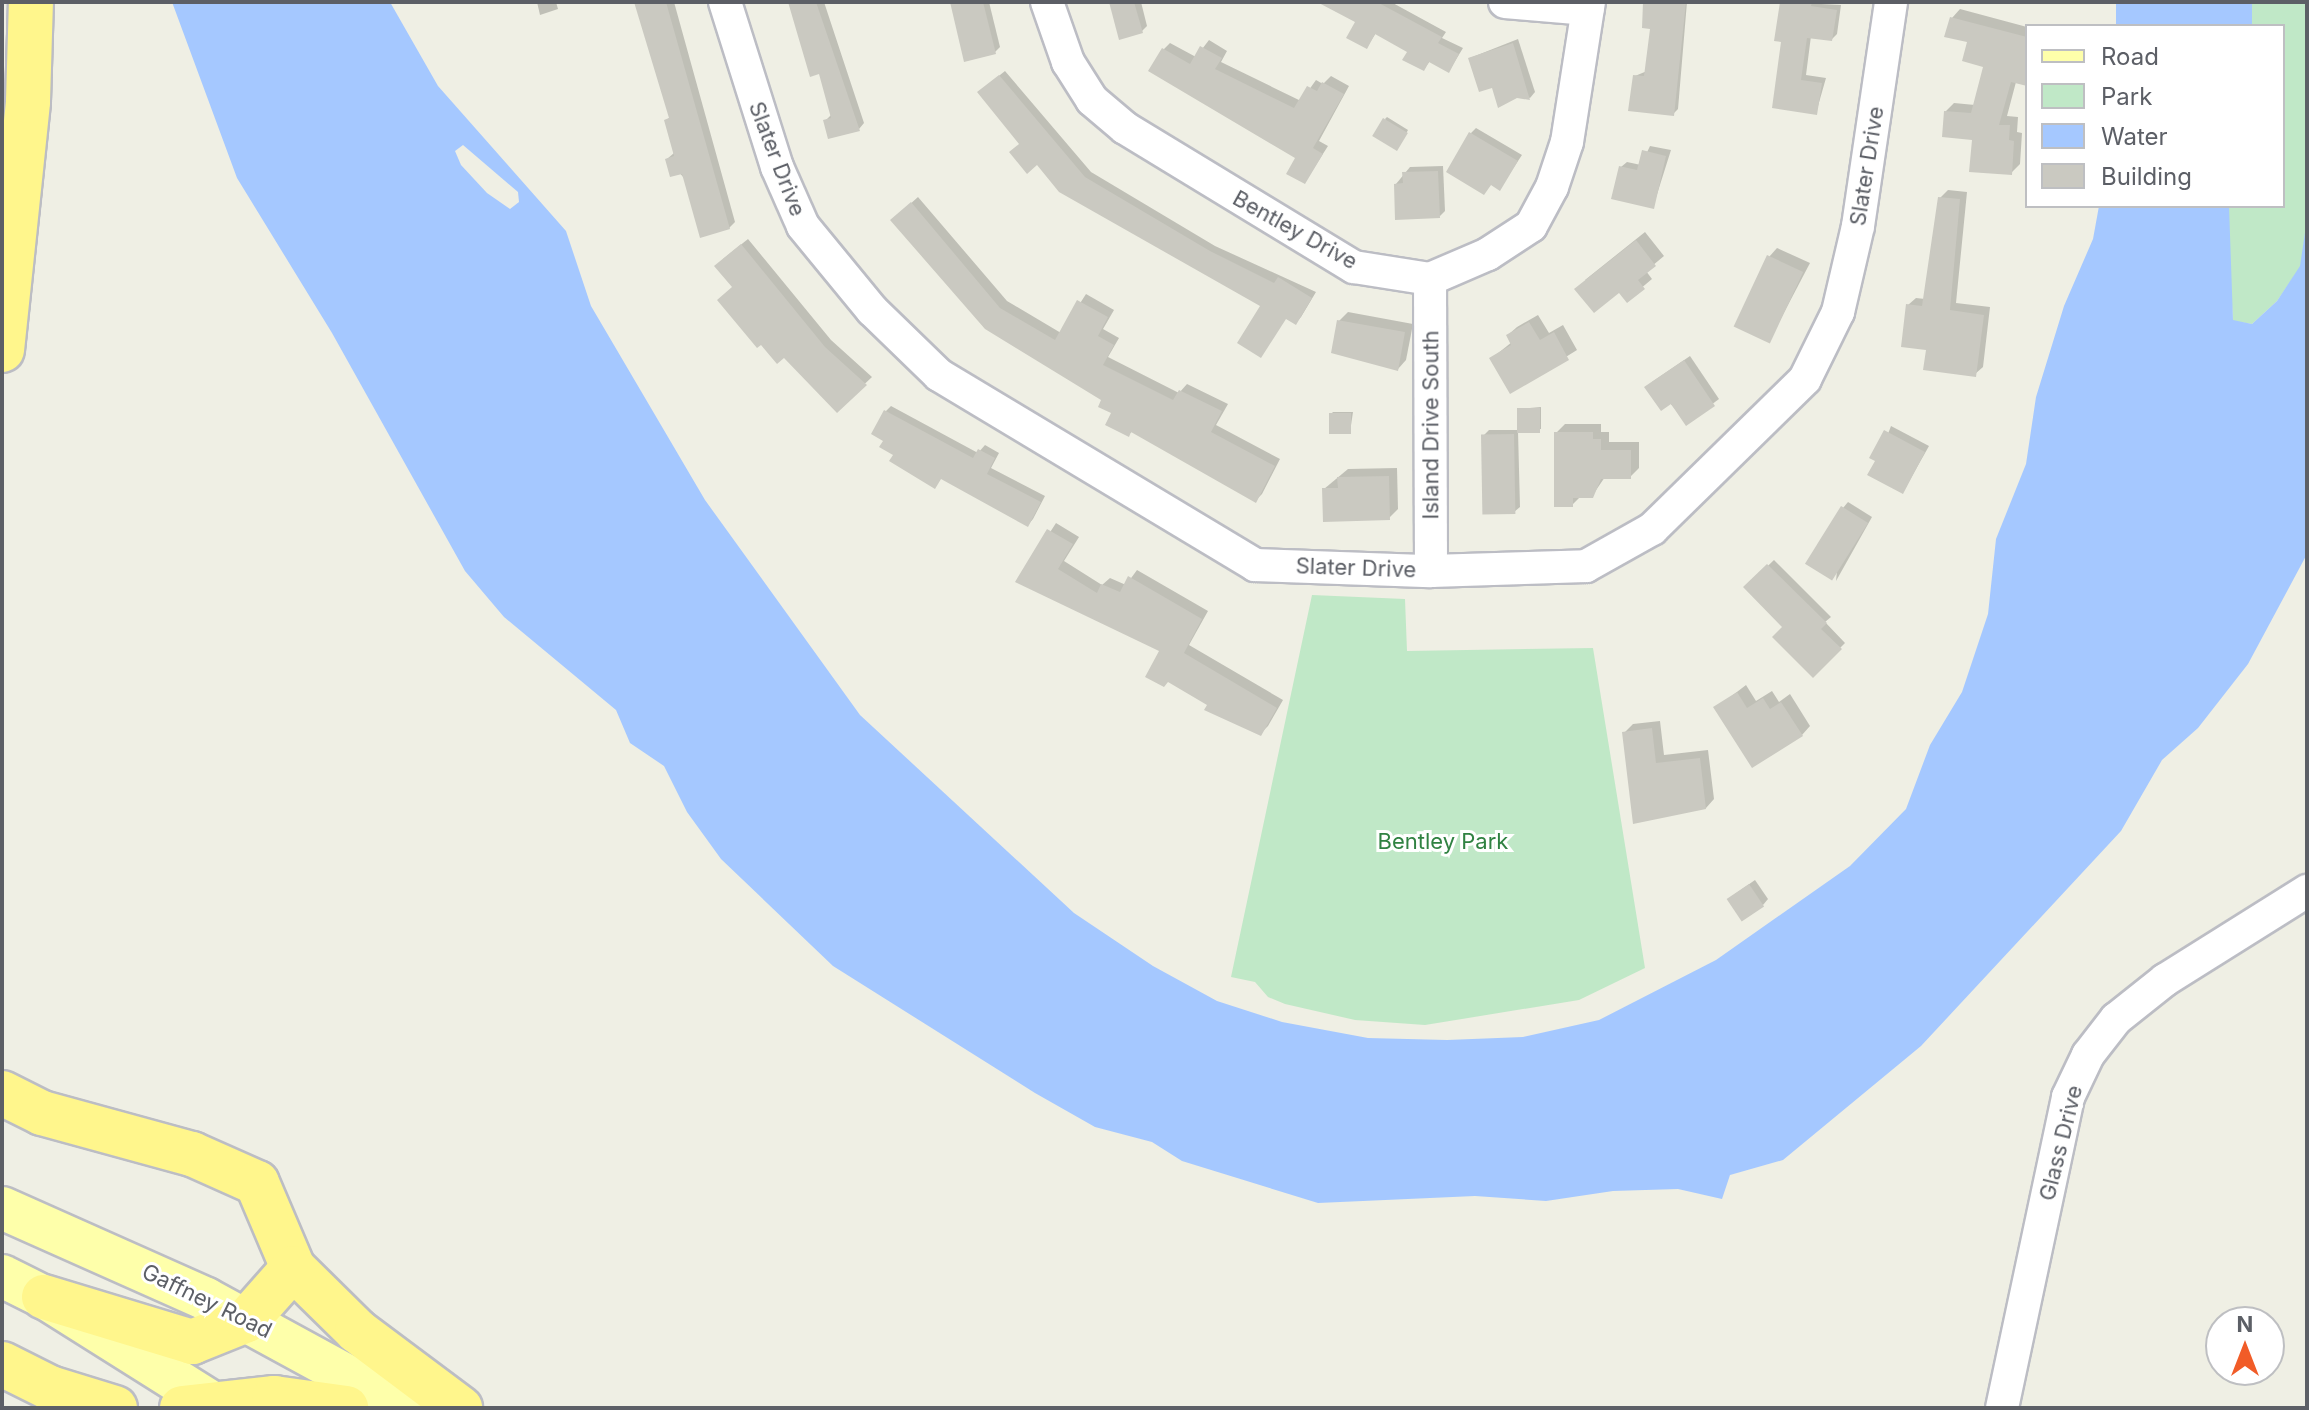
<!DOCTYPE html>
<style>
body{margin:0}
#map{position:relative;width:2309px;height:1410px;overflow:hidden;background:#efefe4;font-family:Inter,sans-serif}
div>[style]{position:absolute}
.green>*{inset:0;background:#c0e8c7}
.water>*{inset:0;background:#a5c8ff;transform-origin:0 0}
.shadow>*{inset:0;background:#0003}
.building>*{inset:0;background:#cac9c1;transform-origin:0 0}
.roads{filter:drop-shadow(2px 0 #bcbdc4) drop-shadow(-2px 0 #bcbdc4) drop-shadow(0 2px #bcbdc4) drop-shadow(0 -2px #bcbdc4)}
.minor>*{height:32px;margin:-16px;padding:0 16px;transform-origin:16px;border-radius:16px;background:#fff}
.major>*{height:42px;margin:-21px;padding:0 21px;transform-origin:21px;border-radius:21px;background:#feffaa}
.highway>*{height:44px;margin:-22px;padding:0 22px;transform-origin:22px;border-radius:22px;background:#fff68c}
span{translate:-50% -50%;white-space:nowrap;text-align:center;line-height:1.15;-webkit-text-stroke:6px #fff;paint-order:stroke}
.street-label{font-size:22px;color:#5c5f66}
.park-label{font-size:22px;color:#308242}
.frame{position:absolute;inset:0;border:4px solid #5c5f66;pointer-events:none}
.legend{position:absolute;left:2025px;top:24px;width:260px;height:184px;box-sizing:border-box;background:#fff;border:2px solid #bebfc2;margin:0;padding:10px 14px;list-style:none;font-size:24px;color:#5c5f66}
.legend li{display:flex;align-items:center;gap:16px;height:40px}
.legend b{width:40px;border:2px solid #bebfc2}
.north{position:absolute;left:2205px;top:1306px;width:80px;height:80px;box-sizing:border-box;background:#fff;border:2px solid #bebfc2;border-radius:50%;rotate:0deg;font-size:22px;font-weight:700;line-height:32px;text-align:center;color:#5c5f66}
.north::after{content:'';display:block;margin:auto;width:28px;height:36px;background:#f15c28;clip-path:polygon(50% 0,100% 100%,50% 72%,0 100%)}
</style>
<div id="map">
<div class="green">
<div style="clip-path:polygon(2252px 2px,2307px 2px,2307px 219px,2301px 266px,2277px 301px,2252px 324px,2233px 321px,2227px 221px,2229px 206px,2283px 206px,2283px 26px,2249px 26px)"></div>
<div style="clip-path:polygon(1312px 595px,1405px 599px,1407px 651px,1593px 648px,1645px 968px,1579px 1000px,1425px 1025px,1355px 1020px,1285px 1004px,1268px 997px,1255px 982px,1231px 977px)"></div>
</div>
<div class="water">
<div style="clip-path:polygon(evenodd,172px 2px,390px 2px,438px 86px,566px 231px,591px 306px,705px 500px,860px 715px,1074px 913px,1153px 966px,1217px 1001px,1282px 1022px,1368px 1038px,1447px 1040px,1523px 1037px,1599px 1020px,1716px 960px,1850px 866px,1906px 809px,1930px 745px,1962px 692px,1988px 614px,1996px 539px,2026px 464px,2036px 397px,2064px 306px,2093px 239px,2099px 206px,2229px 206px,2233px 320px,2252px 324px,2277px 301px,2300px 266px,2307px 219px,2307px 554px,2248px 664px,2198px 728px,2162px 760px,2121px 831px,1921px 1046px,1783px 1160px,1730px 1175px,1722px 1199px,1678px 1189px,1613px 1191px,1546px 1201px,1475px 1196px,1318px 1203px,1182px 1161px,1152px 1142px,1095px 1127px,1035px 1093px,833px 966px,721px 859px,687px 812px,664px 766px,630px 743px,616px 710px,504px 617px,465px 571px,332px 333px,237px 178px,172px 2px,463px 145px,518px 192px,519px 202px,510px 209px,487px 193px,461px 165px,455px 151px,463px 145px)"></div>
<div style="left:2116px;top:2px;width:136px;height:24px"></div>
</div>
<div class="shadow">
<div style="clip-path:polygon(537px 2px,556px 2px,558px 9px,540px 15px)"></div>
<div style="clip-path:polygon(638px 2px,674px 2px,735px 222px,729px 228px,667px 159px,674px 153px,667px 120px,671px 116px)"></div>
<div style="clip-path:polygon(791px 2px,824px 2px,864px 123px,859px 129px,825px 121px,832px 114px,820px 72px)"></div>
<div style="clip-path:polygon(952px 2px,989px 2px,1000px 47px,995px 52px)"></div>
<div style="clip-path:polygon(1110px 2px,1141px 2px,1147px 26px,1142px 31px)"></div>
<div style="clip-path:polygon(1324px 2px,1391px 2px,1446px 32px,1442px 38px,1463px 48px,1449px 71px,1430px 61px,1424px 69px,1409px 51px,1376px 33px,1367px 47px,1357px 21px)"></div>
<div style="clip-path:polygon(1645px 2px,1687px 2px,1678px 109px,1673px 114px,1635px 76px,1647px 71px,1652px 27px)"></div>
<div style="clip-path:polygon(1782px 2px,1841px 5px,1837px 34px,1832px 39px,1811px 36px,1806px 75px,1826px 78px,1816px 113px,1774px 107px,1784px 41px)"></div>
<div style="clip-path:polygon(1960px 9px,2027px 27px,2027px 84px,2016px 82px,2007px 116px,2018px 117px,2017px 132px,2022px 133px,2020px 164px,2011px 173px,1945px 112px,1954px 103px,1975px 105px,1986px 66px,1952px 18px)"></div>
<div style="clip-path:polygon(1518px 39px,1535px 92px,1530px 98px,1493px 86px,1470px 58px)"></div>
<div style="clip-path:polygon(1209px 40px,1227px 51px,1221px 62px,1301px 101px,1316px 80px,1323px 84px,1331px 76px,1349px 86px,1319px 141px,1328px 146px,1305px 182px,1298px 157px,1163px 50px,1170px 43px,1196px 57px)"></div>
<div style="clip-path:polygon(1005px 71px,1091px 172px,1215px 246px,1316px 292px,1301px 317px,1296px 322px,1263px 306px,1021px 143px,985px 87px)"></div>
<div style="clip-path:polygon(1387px 117px,1408px 130px,1399px 146px,1385px 119px)"></div>
<div style="clip-path:polygon(1476px 128px,1522px 155px,1500px 188px,1492px 183px,1484px 193px,1471px 133px)"></div>
<div style="clip-path:polygon(1650px 146px,1671px 150px,1653px 207px,1621px 167px,1627px 162px,1641px 165px)"></div>
<div style="clip-path:polygon(1443px 166px,1445px 211px,1440px 216px,1396px 184px,1410px 167px)"></div>
<div style="clip-path:polygon(1948px 190px,1967px 192px,1956px 303px,1990px 307px,1983px 367px,1975px 374px,1928px 348px,1908px 305px,1916px 298px,1925px 299px,1940px 198px)"></div>
<div style="clip-path:polygon(918px 197px,1007px 301px,1061px 333px,1086px 294px,1114px 310px,1103px 329px,1119px 338px,1108px 357px,1179px 393px,1187px 384px,1228px 404px,1216px 425px,1280px 459px,1262px 494px,1256px 500px,1133px 431px,1129px 434px,1103px 400px,986px 328px,899px 214px)"></div>
<div style="clip-path:polygon(1645px 232px,1664px 256px,1646px 271px,1652px 279px,1627px 300px,1620px 290px,1585px 280px)"></div>
<div style="clip-path:polygon(748px 239px,831px 340px,872px 377px,837px 410px,784px 355px,734px 286px,723px 259px)"></div>
<div style="clip-path:polygon(1777px 248px,1810px 263px,1769px 341px,1769px 257px)"></div>
<div style="clip-path:polygon(1348px 312px,1413px 324px,1406px 360px,1398px 369px,1339px 321px)"></div>
<div style="clip-path:polygon(1538px 315px,1549px 333px,1563px 325px,1577px 350px,1511px 391px,1492px 358px,1512px 342px,1508px 335px,1517px 327px)"></div>
<div style="clip-path:polygon(1690px 356px,1719px 399px,1687px 423px,1652px 382px)"></div>
<div style="clip-path:polygon(891px 406px,978px 453px,985px 445px,999px 453px,991px 468px,1045px 496px,1033px 519px,1028px 525px,942px 477px,934px 487px,885px 440px,886px 411px)"></div>
<div style="clip-path:polygon(1541px 407px,1541px 429px,1518px 431px,1520px 507px,1514px 512px,1483px 436px,1489px 430px,1519px 430px,1519px 409px)"></div>
<div style="clip-path:polygon(1333px 412px,1353px 412px,1350px 432px,1331px 414px)"></div>
<div style="clip-path:polygon(1565px 424px,1601px 424px,1601px 432px,1609px 432px,1609px 442px,1639px 442px,1639px 468px,1630px 477px,1605px 477px,1592px 496px,1581px 496px,1572px 505px,1556px 433px)"></div>
<div style="clip-path:polygon(1891px 426px,1929px 446px,1903px 492px,1878px 460px)"></div>
<div style="clip-path:polygon(1397px 468px,1398px 509px,1389px 518px,1324px 489px,1348px 469px)"></div>
<div style="clip-path:polygon(1848px 502px,1872px 517px,1836px 581px,1843px 508px)"></div>
<div style="clip-path:polygon(1056px 523px,1079px 537px,1064px 561px,1102px 585px,1110px 578px,1126px 585px,1137px 570px,1208px 611px,1189px 645px,1283px 700px,1268px 726px,1260px 734px,1162px 650px,1018px 582px)"></div>
<div style="clip-path:polygon(1774px 560px,1831px 617px,1825px 622px,1845px 643px,1813px 675px,1785px 627px,1746px 587px)"></div>
<div style="clip-path:polygon(1746px 685px,1756px 701px,1772px 691px,1779px 702px,1790px 694px,1810px 726px,1802px 735px,1716px 708px)"></div>
<div style="clip-path:polygon(1660px 721px,1664px 755px,1708px 750px,1714px 799px,1706px 808px,1635px 821px,1624px 733px,1633px 724px)"></div>
<div style="clip-path:polygon(1755px 880px,1768px 899px,1763px 905px,1735px 894px)"></div>
</div>
<div class="building">
<div style="clip-path:polygon(634px 2px,666px 2px,730px 229px,700px 238px,682px 174px,670px 177px,665px 159px,674px 156px,664px 120px,669px 118px)"></div>
<div style="clip-path:polygon(788px 2px,816px 2px,860px 131px,828px 139px,823px 120px,831px 118px,819px 74px,810px 77px)"></div>
<div style="clip-path:polygon(950px 2px,983px 2px,996px 54px,964px 62px)"></div>
<div style="clip-path:polygon(1109px 2px,1134px 2px,1143px 33px,1119px 40px)"></div>
<div style="clip-path:polygon(1317px 2px,1377px 2px,1442px 37px,1438px 43px,1459px 54px,1449px 73px,1429px 62px,1424px 71px,1402px 60px,1407px 52px,1375px 34px,1367px 49px,1346px 38px,1355px 22px)"></div>
<div style="clip-path:polygon(1643px 2px,1686px 2px,1674px 116px,1628px 111px,1633px 75px,1644px 76px,1650px 29px,1642px 28px)"></div>
<div style="clip-path:polygon(1780px 2px,1812px 2px,1811px 6px,1837px 10px,1832px 41px,1807px 38px,1801px 80px,1822px 83px,1817px 115px,1772px 108px,1781px 42px,1774px 41px)"></div>
<div style="clip-path:polygon(1950px 17px,2027px 37px,2027px 86px,2011px 82px,1999px 125px,2010px 125px,2009px 140px,2014px 141px,2012px 175px,1969px 172px,1972px 140px,1942px 137px,1944px 111px,1971px 113px,1983px 67px,1962px 61px,1967px 42px,1944px 37px)"></div>
<div style="clip-path:polygon(1513px 43px,1530px 100px,1517px 98px,1498px 108px,1492px 88px,1479px 92px,1468px 58px)"></div>
<div style="clip-path:polygon(1200px 46px,1222px 58px,1215px 69px,1294px 108px,1307px 86px,1317px 91px,1322px 82px,1344px 94px,1313px 148px,1323px 154px,1305px 184px,1286px 174px,1295px 158px,1148px 71px,1162px 48px,1190px 64px)"></div>
<div style="clip-path:polygon(999px 75px,1085px 177px,1210px 251px,1274px 283px,1278px 277px,1312px 298px,1296px 325px,1286px 319px,1261px 358px,1237px 343px,1260px 306px,1059px 192px,1037px 165px,1027px 174px,1009px 152px,1019px 144px,977px 92px)"></div>
<div style="left:1383px;top:118px;width:29px;height:21px;rotate:31deg"></div>
<div style="clip-path:polygon(1469px 132px,1518px 161px,1500px 191px,1491px 185px,1484px 195px,1446px 172px)"></div>
<div style="clip-path:polygon(1642px 150px,1666px 156px,1654px 209px,1611px 199px,1619px 166px,1637px 170px)"></div>
<div style="clip-path:polygon(1438px 171px,1440px 218px,1395px 220px,1394px 184px,1403px 183px,1402px 172px)"></div>
<div style="clip-path:polygon(1938px 197px,1960px 199px,1950px 310px,1984px 315px,1976px 377px,1923px 370px,1926px 350px,1901px 347px,1906px 304px,1922px 306px)"></div>
<div style="clip-path:polygon(911px 202px,1000px 308px,1055px 340px,1077px 300px,1108px 317px,1098px 336px,1114px 345px,1103px 365px,1173px 400px,1179px 390px,1222px 411px,1211px 432px,1275px 466px,1256px 503px,1131px 432px,1129px 437px,1105px 425px,1111px 413px,1098px 407px,1101px 400px,985px 329px,890px 220px)"></div>
<div style="clip-path:polygon(1636px 240px,1656px 266px,1638px 280px,1645px 289px,1627px 303px,1619px 293px,1594px 313px,1574px 289px)"></div>
<div style="clip-path:polygon(741px 244px,825px 347px,867px 385px,837px 413px,784px 358px,777px 364px,761px 345px,757px 348px,717px 300px,732px 287px,714px 266px)"></div>
<div style="left:1767px;top:255px;width:40px;height:79px;rotate:25deg"></div>
<div style="clip-path:polygon(1337px 320px,1405px 332px,1398px 371px,1331px 353px)"></div>
<div style="clip-path:polygon(1529px 322px,1540px 340px,1554px 332px,1569px 360px,1510px 394px,1489px 358px,1511px 345px,1506px 335px)"></div>
<div style="clip-path:polygon(1684px 360px,1715px 406px,1686px 426px,1671px 404px,1661px 411px,1644px 387px)"></div>
<div style="left:1517px;top:408px;width:23px;height:25px"></div>
<div style="clip-path:polygon(884px 410px,973px 458px,978px 449px,995px 458px,987px 474px,1041px 502px,1028px 527px,941px 479px,935px 489px,889px 461px,893px 455px,879px 447px,883px 441px,871px 434px)"></div>
<div style="left:1329px;top:413px;width:22px;height:21px"></div>
<div style="clip-path:polygon(1884px 430px,1925px 452px,1903px 494px,1867px 475px,1875px 461px,1869px 458px)"></div>
<div style="clip-path:polygon(1554px 432px,1593px 432px,1593px 439px,1601px 439px,1601px 450px,1631px 450px,1631px 479px,1601px 479px,1593px 498px,1573px 498px,1573px 507px,1554px 507px)"></div>
<div style="left:1514px;top:434px;width:80px;height:33px;rotate:89deg"></div>
<div style="clip-path:polygon(1389px 476px,1390px 520px,1323px 522px,1322px 488px,1338px 488px,1337px 477px)"></div>
<div style="left:1841px;top:506px;width:32px;height:68px;rotate:32deg"></div>
<div style="clip-path:polygon(1047px 529px,1073px 544px,1058px 569px,1097px 593px,1101px 584px,1120px 592px,1128px 576px,1202px 619px,1184px 653px,1277px 708px,1261px 736px,1204px 710px,1207px 705px,1168px 682px,1164px 687px,1145px 677px,1159px 651px,1015px 582px)"></div>
<div style="clip-path:polygon(1767px 564px,1827px 623px,1821px 629px,1842px 649px,1813px 678px,1772px 637px,1782px 627px,1743px 587px)"></div>
<div style="clip-path:polygon(1737px 692px,1747px 708px,1763px 698px,1770px 709px,1781px 702px,1803px 736px,1752px 768px,1713px 707px)"></div>
<div style="clip-path:polygon(1652px 728px,1656px 763px,1700px 758px,1706px 809px,1633px 824px,1622px 732px)"></div>
<div style="left:1749px;top:884px;width:27px;height:27px;rotate:56deg"></div>
</div>
<div class="roads">
<div class="minor">
<div style="left:725px;top:2px;width:173px;rotate:72.5deg"></div>
<div style="left:777px;top:167px;width:64px;rotate:66.2deg"></div>
<div style="left:803px;top:226px;width:109px;rotate:50.6deg"></div>
<div style="left:872px;top:310px;width:93px;rotate:44.1deg"></div>
<div style="left:939px;top:375px;width:369px;rotate:31deg"></div>
<div style="left:1255px;top:565px;width:176px;rotate:2deg"></div>
<div style="left:1431px;top:571px;width:155px;rotate:-1.8deg"></div>
<div style="left:1586px;top:566px;width:76px;rotate:-29.3deg"></div>
<div style="left:1652px;top:529px;width:214px;rotate:-44.4deg"></div>
<div style="left:1805px;top:379px;width:75px;rotate:-63.8deg"></div>
<div style="left:1838px;top:312px;width:88px;rotate:-76.9deg"></div>
<div style="left:1858px;top:226px;width:226px;rotate:-81.6deg"></div>
<div style="left:1047px;top:2px;width:64px;rotate:70.7deg"></div>
<div style="left:1068px;top:62px;width:45px;rotate:57.7deg"></div>
<div style="left:1092px;top:100px;width:43px;rotate:40.3deg"></div>
<div style="left:1125px;top:128px;width:268px;rotate:31.3deg"></div>
<div style="left:1354px;top:267px;width:77px;rotate:9deg"></div>
<div style="left:1430px;top:279px;width:63px;rotate:-23.3deg"></div>
<div style="left:1488px;top:254px;width:51px;rotate:-33.1deg"></div>
<div style="left:1531px;top:226px;width:44px;rotate:-61.7deg"></div>
<div style="left:1552px;top:187px;width:47px;rotate:-71.6deg"></div>
<div style="left:1567px;top:142px;width:142px;rotate:-81.1deg"></div>
<div style="left:1505px;top:2px;width:83px;rotate:4.8deg"></div>
<div style="left:1430px;top:279px;width:292px;rotate:89.8deg"></div>
<div style="left:2002px;top:1408px;width:318px;rotate:-78deg"></div>
<div style="left:2068px;top:1097px;width:47px;rotate:-64.5deg"></div>
<div style="left:2088px;top:1055px;width:46px;rotate:-52.1deg"></div>
<div style="left:2116px;top:1019px;width:63px;rotate:-38.5deg"></div>
<div style="left:2165px;top:980px;width:168px;rotate:-32.1deg"></div>
</div>
<div class="major">
<div style="left:2px;top:1208px;width:223px;rotate:24deg"></div>
<div style="left:206px;top:1299px;width:228px;rotate:28.6deg"></div>
<div style="left:2px;top:1276px;width:47px;rotate:26.6deg"></div>
<div style="left:44px;top:1297px;width:208px;rotate:32.2deg"></div>
</div>
<div class="highway">
<div style="left:2px;top:350px;width:250px;rotate:-84deg"></div>
<div style="left:28px;top:101px;width:99px;rotate:-88.3deg"></div>
<div style="left:2px;top:1093px;width:45px;rotate:26.6deg"></div>
<div style="left:42px;top:1113px;width:156px;rotate:15.3deg"></div>
<div style="left:192px;top:1154px;width:71px;rotate:24deg"></div>
<div style="left:257px;top:1183px;width:92px;rotate:67deg"></div>
<div style="left:293px;top:1268px;width:90px;rotate:44.5deg"></div>
<div style="left:357px;top:1331px;width:129px;rotate:36.8deg"></div>
<div style="left:44px;top:1297px;width:155px;rotate:16.9deg"></div>
<div style="left:192px;top:1342px;width:59px;rotate:-21.8deg"></div>
<div style="left:247px;top:1320px;width:69px;rotate:-48.5deg"></div>
<div style="left:2px;top:1364px;width:54px;rotate:26.6deg"></div>
<div style="left:50px;top:1388px;width:68px;rotate:17.1deg"></div>
<div style="left:182px;top:1408px;width:93px;rotate:-6.2deg"></div>
<div style="left:274px;top:1398px;width:73px;rotate:7.9deg"></div>
</div>
</div>
<div class="street-label">
<span style="left:777px;top:159px;rotate:69deg">Slater Drive</span>
<span style="left:1867px;top:166px;rotate:-81deg">Slater Drive</span>
<span style="left:1295px;top:230px;rotate:29deg">Bentley Drive</span>
<span style="left:1431px;top:425px;rotate:-90deg">Island Drive South</span>
<span style="left:1356px;top:568px;rotate:2deg">Slater Drive</span>
<span style="left:2061px;top:1143px;rotate:-76deg">Glass Drive</span>
<span style="left:207px;top:1301px;rotate:26deg">Gaffney Road</span>
</div>
<div class="park-label">
<span style="left:1443px;top:842px">Bentley Park</span>
</div>
<div class="frame"></div>
<ul class="legend">
<li><b style="height:10px;background:#feffaa"></b>Road</li>
<li><b style="height:22px;background:#c0e8c7"></b>Park</li>
<li><b style="height:22px;background:#a5c8ff"></b>Water</li>
<li><b style="height:22px;background:#cac9c1"></b>Building</li>
</ul>
<div class="north">N</div>
</div>
